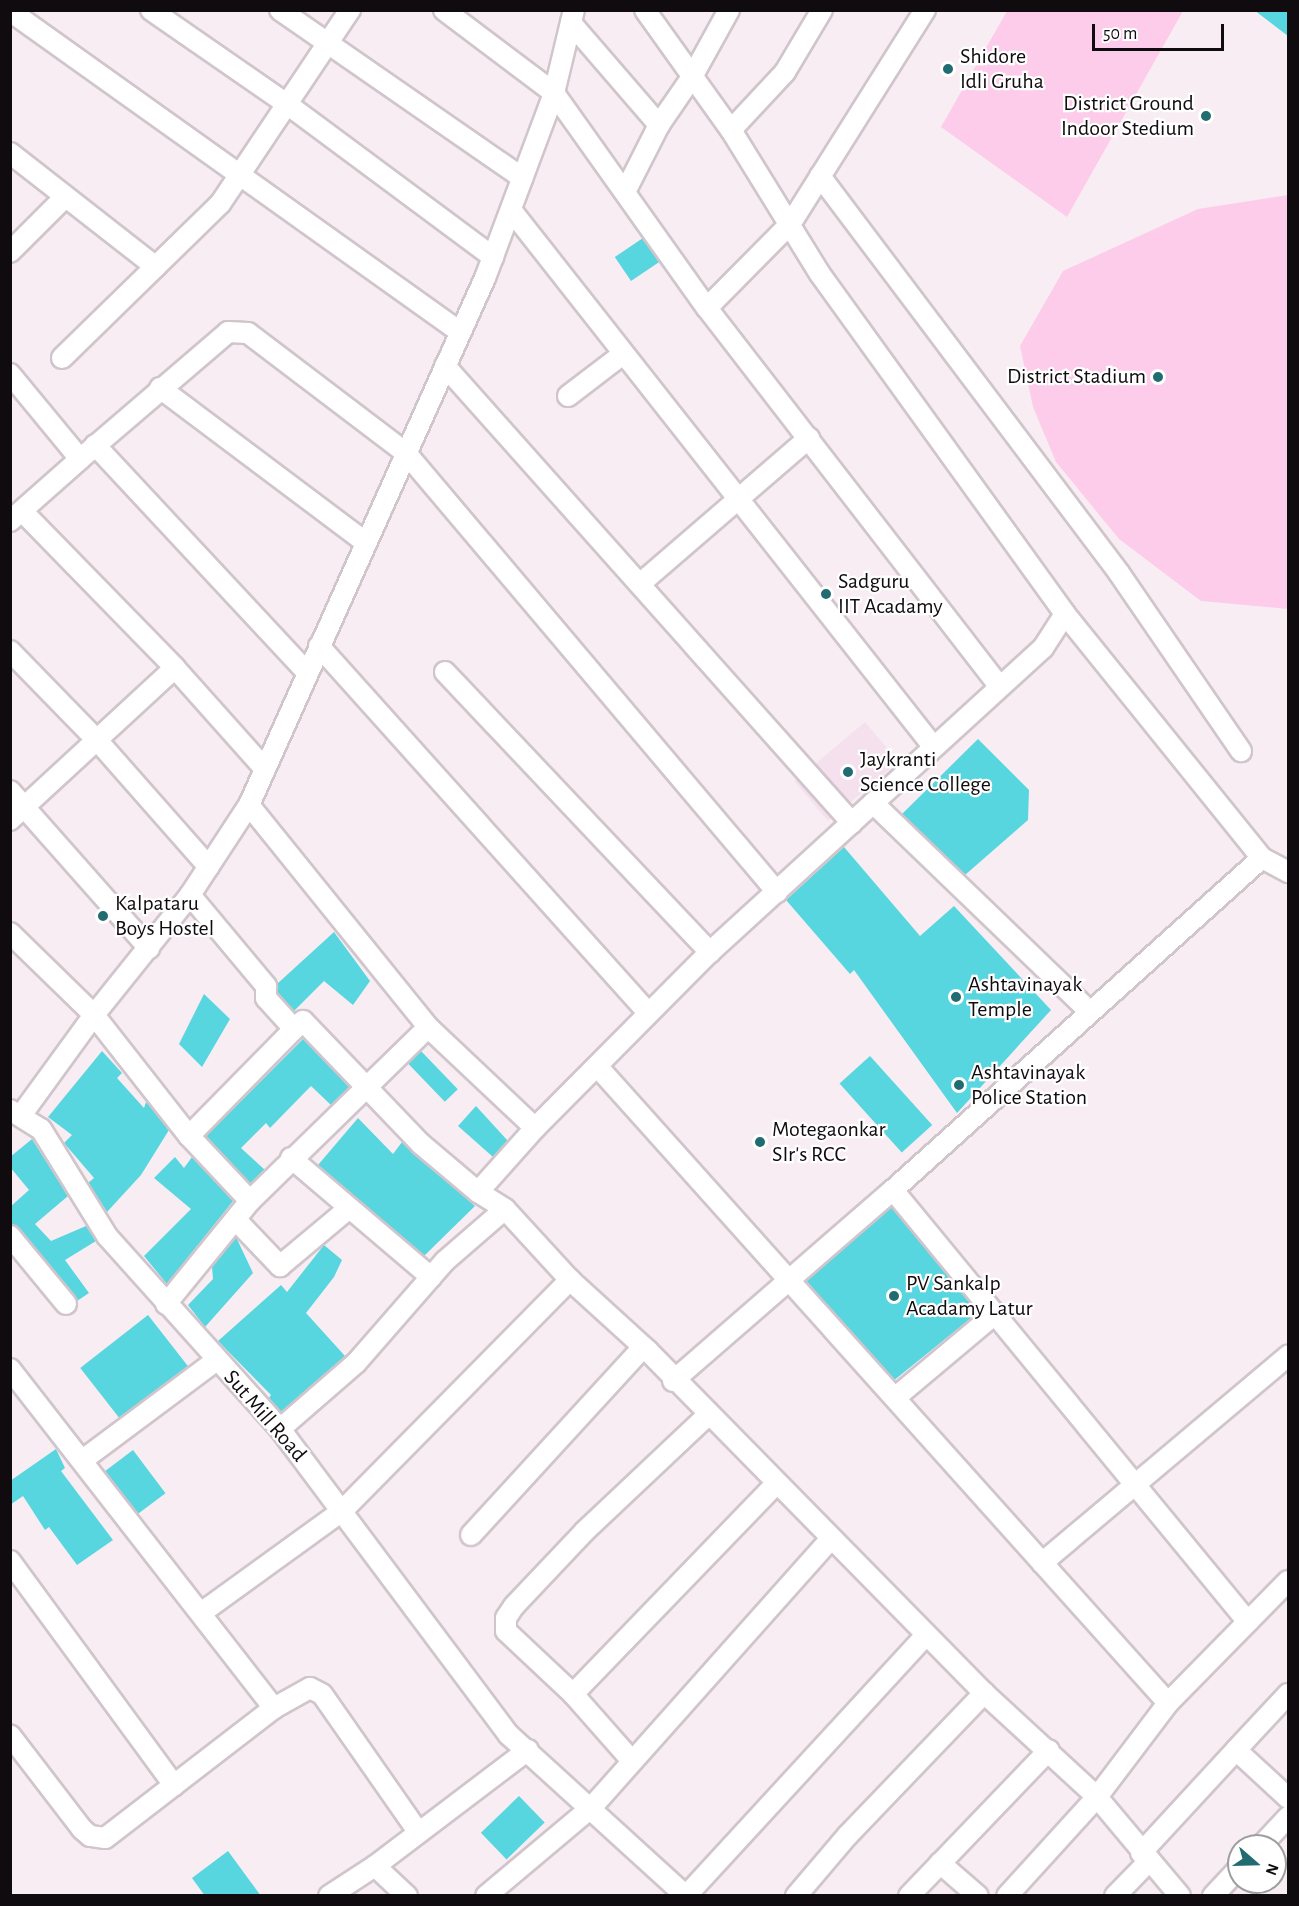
<!DOCTYPE html>
<style>
body{margin:0}
#map{position:relative;width:1299px;height:1906px;overflow:hidden;background:#f9edf4;font-family:"Alegreya Sans",sans-serif}
div>[style]{position:absolute}
.built>*{inset:0;background:#f4e1ed;transform-origin:0 0}
.green>*{inset:0;background:#fdccea}
.building>*{inset:0;background:#57d6df;transform-origin:0 0}
.roads{filter:drop-shadow(2px 0 #d1c5cc) drop-shadow(-2px 0 #d1c5cc) drop-shadow(0 2px #d1c5cc) drop-shadow(0 -2px #d1c5cc)}
.minor>*{height:20px;margin:-10px;padding:0 10px;transform-origin:10px;border-radius:10px;background:#fff}
.dots>*{width:16px;height:16px;translate:-50% -50%;box-sizing:border-box;border:3px solid #fff;border-radius:50%}
span{translate:-50% -50%;white-space:nowrap;text-align:center;line-height:1.15;-webkit-text-stroke:4.5px #fff;paint-order:stroke}
.poi-label{font-size:22px;color:#0f0b0e}
.left{translate:0 -50%;text-align:left}
.right{translate:-100% -50%;text-align:right}
.street-label{font-size:22px;color:#0f0b0e}
.frame{position:absolute;inset:0;border:12px solid #0f0b0e;pointer-events:none}
.north{position:absolute;left:1227px;top:1834px;width:60px;height:60px;box-sizing:border-box;background:#fff;border:2px solid #9f9d9f;border-radius:50%;rotate:110deg;font-size:16px;font-weight:700;line-height:24px;text-align:center;color:#0f0b0e}
.north::after{content:'';display:block;margin:auto;width:21px;height:27px;background:#206c71;clip-path:polygon(50% 0,100% 100%,50% 72%,0 100%)}
.scale{position:absolute;left:1092px;top:24px;width:132px;height:27px;box-sizing:border-box;border:3px solid #0f0b0e;border-top:0;padding-left:8px;font-size:18px;line-height:21px;white-space:nowrap;color:#0f0b0e;-webkit-text-stroke:4px #fff;paint-order:stroke}
</style>
<div id="map">
<div class="built">
<div style="left:865px;top:722px;width:52px;height:92px;rotate:50deg"></div>
</div>
<div class="green">
<div style="clip-path:polygon(1007px 11px,1183px 11px,1067px 217px,941px 127px)"></div>
<div style="clip-path:polygon(1288px 195px,1288px 609px,1201px 601px,1119px 539px,1056px 462px,1033px 407px,1020px 346px,1063px 271px,1198px 209px)"></div>
</div>
<div class="building">
<div style="clip-path:polygon(1254px 10px,1288px 10px,1288px 36px)"></div>
<div style="left:643px;top:238px;width:29px;height:34px;rotate:56deg"></div>
<div style="clip-path:polygon(978px 739px,1029px 790px,1028px 820px,965px 875px,902px 814px)"></div>
<div style="clip-path:polygon(844px 847px,920px 936px,954px 906px,1051px 1010px,957px 1113px,854px 970px,850px 974px,786px 900px)"></div>
<div style="clip-path:polygon(334px 932px,370px 981px,353px 1005px,324px 981px,294px 1011px,278px 993px,277px 984px)"></div>
<div style="clip-path:polygon(204px 994px,230px 1019px,202px 1067px,179px 1044px)"></div>
<div style="clip-path:polygon(303px 1039px,350px 1087px,331px 1105px,311px 1086px,270px 1128px,266px 1123px,241px 1148px,265px 1170px,250px 1184px,206px 1136px)"></div>
<div style="clip-path:polygon(102px 1051px,122px 1073px,117px 1078px,144px 1108px,146px 1102px,149px 1105px,169px 1130px,141px 1175px,107px 1212px,88px 1183px,94px 1178px,64px 1143px,72px 1135px,48px 1117px)"></div>
<div style="left:421px;top:1051px;width:53px;height:18px;rotate:46deg"></div>
<div style="left:870px;top:1056px;width:93px;height:41px;rotate:48deg"></div>
<div style="clip-path:polygon(476px 1106px,508px 1141px,493px 1157px,458px 1126px)"></div>
<div style="clip-path:polygon(358px 1118px,393px 1154px,402px 1142px,475px 1206px,424px 1256px,318px 1165px)"></div>
<div style="clip-path:polygon(32px 1139px,68px 1196px,35px 1224px,51px 1241px,86px 1226px,96px 1241px,65px 1260px,89px 1293px,77px 1301px,19px 1228px,10px 1224px,10px 1207px,29px 1190px,10px 1167px,10px 1157px)"></div>
<div style="clip-path:polygon(175px 1157px,184px 1168px,192px 1157px,233px 1201px,167px 1284px,144px 1256px,191px 1209px,154px 1178px)"></div>
<div style="left:892px;top:1207px;width:136px;height:113px;rotate:51deg"></div>
<div style="clip-path:polygon(236px 1237px,253px 1273px,205px 1327px,188px 1305px,213px 1279px,212px 1267px)"></div>
<div style="clip-path:polygon(324px 1245px,342px 1260px,334px 1277px,306px 1313px,345px 1356px,281px 1412px,269px 1398px,271px 1395px,218px 1341px,281px 1285px,287px 1292px)"></div>
<div style="left:148px;top:1315px;width:66px;height:86px;rotate:52deg"></div>
<div style="clip-path:polygon(56px 1449px,65px 1468px,61px 1471px,113px 1540px,77px 1565px,49px 1527px,45px 1530px,23px 1496px,10px 1505px,10px 1481px)"></div>
<div style="left:133px;top:1450px;width:54px;height:36px;rotate:53deg"></div>
<div style="left:519px;top:1796px;width:37px;height:53px;rotate:46deg"></div>
<div style="clip-path:polygon(228px 1851px,261px 1896px,205px 1896px,192px 1878px)"></div>
</div>
<div class="roads">
<div class="minor">
<div style="left:151px;top:10px;width:165px;rotate:34.7deg"></div>
<div style="left:287px;top:104px;width:257px;rotate:36.6deg"></div>
<div style="left:280px;top:10px;width:295px;rotate:34.7deg"></div>
<div style="left:444px;top:10px;width:138px;rotate:37deg"></div>
<div style="left:554px;top:93px;width:264px;rotate:54.6deg"></div>
<div style="left:645px;top:10px;width:148px;rotate:54.4deg"></div>
<div style="left:731px;top:130px;width:169px;rotate:58.3deg"></div>
<div style="left:820px;top:274px;width:419px;rotate:54.2deg"></div>
<div style="left:1065px;top:614px;width:314px;rotate:51.1deg"></div>
<div style="left:1262px;top:858px;width:30px;rotate:28deg"></div>
<div style="left:925px;top:10px;width:253px;rotate:122.2deg"></div>
<div style="left:790px;top:224px;width:118px;rotate:134.7deg"></div>
<div style="left:707px;top:308px;width:478px;rotate:52.3deg"></div>
<div style="left:10px;top:11px;width:553px;rotate:35.5deg"></div>
<div style="left:571px;top:23px;width:135px;rotate:49.2deg"></div>
<div style="left:731px;top:130px;width:79px;rotate:-47deg"></div>
<div style="left:785px;top:72px;width:72px;rotate:-59.2deg"></div>
<div style="left:10px;top:153px;width:185px;rotate:38deg"></div>
<div style="left:820px;top:176px;width:497px;rotate:53deg"></div>
<div style="left:1119px;top:573px;width:216px;rotate:55.6deg"></div>
<div style="left:625px;top:192px;width:75px;rotate:-63.1deg"></div>
<div style="left:659px;top:125px;width:58px;rotate:-55.5deg"></div>
<div style="left:692px;top:77px;width:77px;rotate:-61.1deg"></div>
<div style="left:511px;top:210px;width:681px;rotate:51.8deg"></div>
<div style="left:10px;top:252px;width:78px;rotate:-45deg"></div>
<div style="left:62px;top:358px;width:221px;rotate:-44.3deg"></div>
<div style="left:220px;top:204px;width:234px;rotate:-56.2deg"></div>
<div style="left:445px;top:366px;width:612px;rotate:48.31deg"></div>
<div style="left:10px;top:374px;width:110px;rotate:50.5deg"></div>
<div style="left:80px;top:459px;width:195px;rotate:-40.6deg"></div>
<div style="left:228px;top:332px;width:20px;rotate:3deg"></div>
<div style="left:248px;top:333px;width:198px;rotate:37.2deg"></div>
<div style="left:406px;top:453px;width:575px;rotate:49.8deg"></div>
<div style="left:160px;top:388px;width:256px;rotate:36.9deg"></div>
<div style="left:568px;top:396px;width:69px;rotate:-37.4deg"></div>
<div style="left:95px;top:445px;width:311px;rotate:47deg"></div>
<div style="left:23px;top:512px;width:218px;rotate:45.7deg"></div>
<div style="left:175px;top:668px;width:135px;rotate:48.3deg"></div>
<div style="left:10px;top:521px;width:94px;rotate:-41.5deg"></div>
<div style="left:641px;top:583px;width:222px;rotate:-40.8deg"></div>
<div style="left:319px;top:646px;width:493px;rotate:48.1deg"></div>
<div style="left:10px;top:651px;width:124px;rotate:45.7deg"></div>
<div style="left:97px;top:740px;width:169px;rotate:48.6deg"></div>
<div style="left:445px;top:672px;width:386px;rotate:46.6deg"></div>
<div style="left:10px;top:791px;width:210px;rotate:48.5deg"></div>
<div style="left:873px;top:803px;width:300px;rotate:43.9deg"></div>
<div style="left:249px;top:805px;width:285px;rotate:51.1deg"></div>
<div style="left:428px;top:1027px;width:147px;rotate:43.3deg"></div>
<div style="left:10px;top:820px;width:224px;rotate:-42.7deg"></div>
<div style="left:190px;top:895px;width:119px;rotate:50.1deg"></div>
<div style="left:266px;top:986px;width:12px;rotate:90deg"></div>
<div style="left:266px;top:998px;width:42px;rotate:47.9deg"></div>
<div style="left:294px;top:1029px;width:12px;rotate:-42deg"></div>
<div style="left:303px;top:1021px;width:170px;rotate:46.2deg"></div>
<div style="left:421px;top:1144px;width:75px;rotate:40.1deg"></div>
<div style="left:478px;top:1192px;width:32px;rotate:32deg"></div>
<div style="left:505px;top:1209px;width:96px;rotate:47.5deg"></div>
<div style="left:570px;top:1280px;width:105px;rotate:42.3deg"></div>
<div style="left:648px;top:1351px;width:479px;rotate:45.5deg"></div>
<div style="left:984px;top:1693px;width:154px;rotate:42.6deg"></div>
<div style="left:1097px;top:1797px;width:129px;rotate:50deg"></div>
<div style="left:10px;top:933px;width:117px;rotate:44.3deg"></div>
<div style="left:94px;top:1015px;width:154px;rotate:51.9deg"></div>
<div style="left:189px;top:1136px;width:150px;rotate:-45.5deg"></div>
<div style="left:597px;top:1066px;width:855px;rotate:48.13deg"></div>
<div style="left:10px;top:1110px;width:36px;rotate:32deg"></div>
<div style="left:41px;top:1129px;width:126px;rotate:58.3deg"></div>
<div style="left:107px;top:1236px;width:259px;rotate:48.1deg"></div>
<div style="left:280px;top:1429px;width:382px;rotate:53.2deg"></div>
<div style="left:509px;top:1735px;width:239px;rotate:42.3deg"></div>
<div style="left:22px;top:1114px;width:122px;rotate:-54deg"></div>
<div style="left:94px;top:1015px;width:154px;rotate:-51.3deg"></div>
<div style="left:190px;top:895px;width:108px;rotate:-56.8deg"></div>
<div style="left:249px;top:805px;width:577px;rotate:-65.88deg"></div>
<div style="left:485px;top:278px;width:197px;rotate:-69.5deg"></div>
<div style="left:554px;top:93px;width:85px;rotate:-76.5deg"></div>
<div style="left:189px;top:1136px;width:89px;rotate:46.8deg"></div>
<div style="left:291px;top:1158px;width:184px;rotate:40.4deg"></div>
<div style="left:893px;top:1190px;width:559px;rotate:50.59deg"></div>
<div style="left:478px;top:1192px;width:86px;rotate:-48.3deg"></div>
<div style="left:535px;top:1128px;width:248px;rotate:-45.2deg"></div>
<div style="left:710px;top:952px;width:451px;rotate:-42.4deg"></div>
<div style="left:1043px;top:648px;width:40px;rotate:-57.1deg"></div>
<div style="left:236px;top:1220px;width:64px;rotate:46.3deg"></div>
<div style="left:280px;top:1266px;width:89px;rotate:-40deg"></div>
<div style="left:10px;top:1236px;width:88px;rotate:50.5deg"></div>
<div style="left:166px;top:1304px;width:133px;rotate:-50.8deg"></div>
<div style="left:250px;top:1201px;width:249px;rotate:-44.3deg"></div>
<div style="left:10px;top:1369px;width:430px;rotate:52.1deg"></div>
<div style="left:274px;top:1708px;width:213px;rotate:142.4deg"></div>
<div style="left:105px;top:1838px;width:15px;rotate:-172deg"></div>
<div style="left:90px;top:1836px;width:11px;rotate:-139deg"></div>
<div style="left:82px;top:1829px;width:118px;rotate:-127.5deg"></div>
<div style="left:673px;top:1381px;width:291px;rotate:-41deg"></div>
<div style="left:893px;top:1190px;width:496px;rotate:-42deg"></div>
<div style="left:896px;top:1397px;width:129px;rotate:-40deg"></div>
<div style="left:709px;top:1414px;width:172px;rotate:136.7deg"></div>
<div style="left:584px;top:1532px;width:102px;rotate:133.4deg"></div>
<div style="left:514px;top:1606px;width:14px;rotate:124deg"></div>
<div style="left:506px;top:1618px;width:13px;rotate:90deg"></div>
<div style="left:506px;top:1631px;width:92px;rotate:43.2deg"></div>
<div style="left:573px;top:1694px;width:292px;rotate:-46deg"></div>
<div style="left:280px;top:1429px;width:101px;rotate:-41deg"></div>
<div style="left:356px;top:1363px;width:135px;rotate:-48.9deg"></div>
<div style="left:445px;top:1261px;width:79px;rotate:-40.9deg"></div>
<div style="left:84px;top:1459px;width:166px;rotate:-36.7deg"></div>
<div style="left:471px;top:1535px;width:255px;rotate:-47.5deg"></div>
<div style="left:10px;top:1561px;width:278px;rotate:53.8deg"></div>
<div style="left:1042px;top:1563px;width:322px;rotate:-40.1deg"></div>
<div style="left:201px;top:1613px;width:174px;rotate:-35.9deg"></div>
<div style="left:342px;top:1511px;width:325px;rotate:-45.4deg"></div>
<div style="left:573px;top:1694px;width:89px;rotate:48.6deg"></div>
<div style="left:1288px;top:1694px;width:76px;rotate:132.9deg"></div>
<div style="left:1236px;top:1750px;width:71px;rotate:42.7deg"></div>
<div style="left:274px;top:1708px;width:41px;rotate:-29.1deg"></div>
<div style="left:310px;top:1688px;width:13px;rotate:27deg"></div>
<div style="left:322px;top:1694px;width:169px;rotate:55.1deg"></div>
<div style="left:1261px;top:1846px;width:40px;rotate:-47deg"></div>
<div style="left:1141px;top:1853px;width:140px;rotate:-47.3deg"></div>
<div style="left:940px;top:1863px;width:50px;rotate:41deg"></div>
<div style="left:375px;top:1866px;width:44px;rotate:43.2deg"></div>
<div style="left:329px;top:1896px;width:55px;rotate:-33.1deg"></div>
<div style="left:375px;top:1866px;width:192px;rotate:-37.2deg"></div>
<div style="left:486px;top:1896px;width:137px;rotate:-40deg"></div>
<div style="left:591px;top:1808px;width:361px;rotate:-48.3deg"></div>
<div style="left:686px;top:1896px;width:355px;rotate:-47.4deg"></div>
<div style="left:796px;top:1896px;width:80px;rotate:-49.6deg"></div>
<div style="left:848px;top:1835px;width:197px;rotate:-46.2deg"></div>
<div style="left:909px;top:1896px;width:202px;rotate:-46.2deg"></div>
<div style="left:1007px;top:1896px;width:134px;rotate:-47.7deg"></div>
<div style="left:1097px;top:1797px;width:118px;rotate:-52.9deg"></div>
<div style="left:1168px;top:1703px;width:171px;rotate:-45.5deg"></div>
<div style="left:1115px;top:1896px;width:49px;rotate:-45.8deg"></div>
<div style="left:1213px;top:1896px;width:38px;rotate:-47deg"></div>
</div>
</div>
<div class="dots">
<div style="left:948px;top:69px;background:#206c71"></div>
<div style="left:1206px;top:116px;background:#206c71"></div>
<div style="left:1158px;top:377px;background:#206c71"></div>
<div style="left:826px;top:594px;background:#206c71"></div>
<div style="left:848px;top:772px;background:#206c71"></div>
<div style="left:103px;top:916px;background:#206c71"></div>
<div style="left:956px;top:997px;background:#206c71"></div>
<div style="left:959px;top:1085px;background:#206c71"></div>
<div style="left:760px;top:1142px;background:#206c71"></div>
<div style="left:894px;top:1296px;background:#206c71"></div>
</div>
<div class="poi-label">
<span class="left" style="left:960px;top:69px">Shidore<br>Idli Gruha</span>
<span class="right" style="left:1194px;top:116px">District Ground<br>Indoor Stedium</span>
<span class="right" style="left:1146px;top:377px">District Stadium</span>
<span class="left" style="left:838px;top:594px">Sadguru<br>IIT Acadamy</span>
<span class="left" style="left:860px;top:772px">Jaykranti<br>Science College</span>
<span class="left" style="left:115px;top:916px">Kalpataru<br>Boys Hostel</span>
<span class="left" style="left:968px;top:997px">Ashtavinayak<br>Temple</span>
<span class="left" style="left:971px;top:1085px">Ashtavinayak<br>Police Station</span>
<span class="left" style="left:772px;top:1142px">Motegaonkar<br>SIr's RCC</span>
<span class="left" style="left:906px;top:1296px">PV Sankalp<br>Acadamy Latur</span>
</div>
<div class="street-label">
<span style="left:265px;top:1416px;rotate:49deg">Sut Mill Road</span>
</div>
<div class="frame"></div>
<div class="north">N</div>
<div class="scale">50 m</div>
</div>
